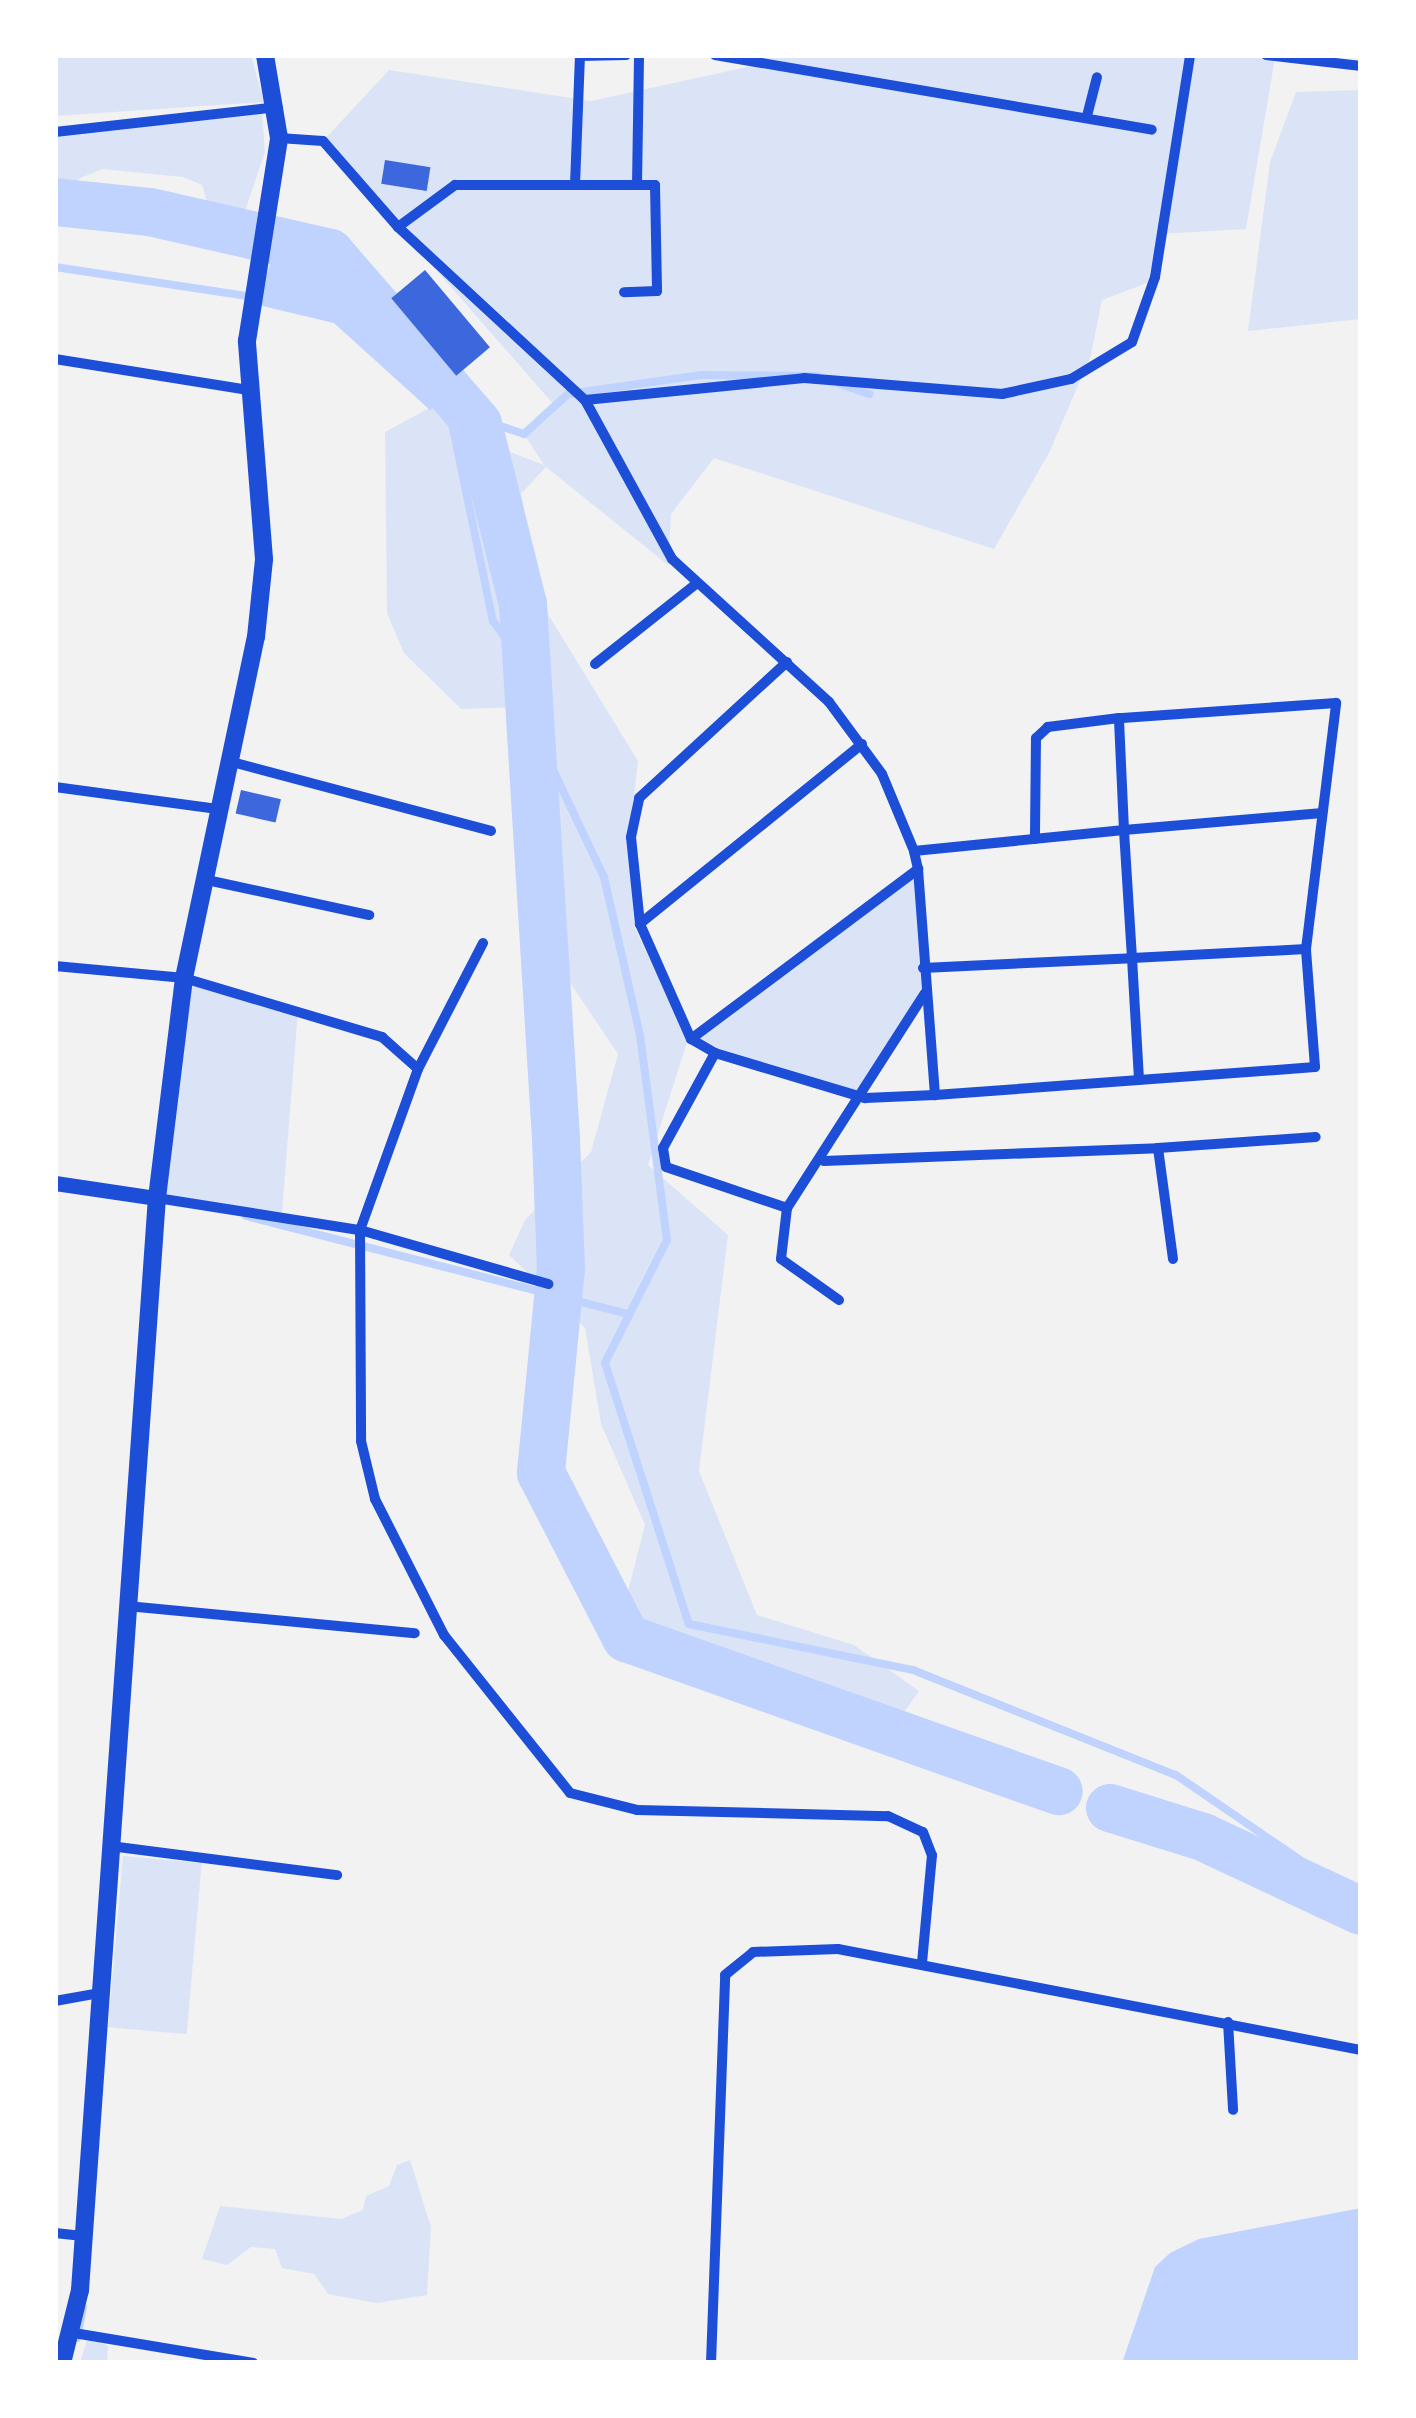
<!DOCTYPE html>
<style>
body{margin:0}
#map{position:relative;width:1416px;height:2418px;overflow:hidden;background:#f2f2f2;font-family:Signika,sans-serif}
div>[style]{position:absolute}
.green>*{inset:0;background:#dbe4f7;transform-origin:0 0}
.water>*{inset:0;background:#bfd3fe}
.stream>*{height:8px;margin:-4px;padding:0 4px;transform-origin:4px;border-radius:4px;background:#bfd3fe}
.river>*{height:48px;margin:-24px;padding:0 24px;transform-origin:24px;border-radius:24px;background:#bfd3fe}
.building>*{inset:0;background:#3d67dc;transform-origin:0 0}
.minor>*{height:10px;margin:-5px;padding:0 5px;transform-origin:5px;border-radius:5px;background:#1d4ed8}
.tertiary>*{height:15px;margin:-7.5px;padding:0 7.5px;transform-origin:7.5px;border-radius:7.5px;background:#1d4ed8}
.secondary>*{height:18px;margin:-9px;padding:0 9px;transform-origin:9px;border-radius:9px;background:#1d4ed8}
span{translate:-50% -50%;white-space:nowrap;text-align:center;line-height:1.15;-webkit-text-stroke:9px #fff;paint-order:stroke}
.frame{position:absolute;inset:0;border:58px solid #fff;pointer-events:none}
</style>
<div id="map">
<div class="green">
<div style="clip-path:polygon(55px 55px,251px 55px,264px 102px,55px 116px)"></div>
<div style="clip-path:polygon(758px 55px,1275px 58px,1246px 229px,1160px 234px,1147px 283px,1102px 300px,1091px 355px,1050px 451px,994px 549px,714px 458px,671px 514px,668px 565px,546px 467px,521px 494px,543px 606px,638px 761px,629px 837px,634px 926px,688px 1039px,648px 1165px,728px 1235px,699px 1471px,757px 1615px,854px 1645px,919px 1691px,902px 1715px,804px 1687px,789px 1710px,640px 1646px,628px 1591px,645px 1525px,601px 1424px,585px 1328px,509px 1255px,525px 1220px,591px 1152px,618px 1054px,528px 920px,515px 830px,542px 729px,537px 633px,497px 489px,523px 604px,530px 707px,461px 709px,404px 653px,387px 613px,385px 432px,453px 395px,484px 442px,544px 465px,524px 434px,555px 406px,323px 141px,389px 70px,591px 101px,756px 65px)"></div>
<div style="clip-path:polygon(1361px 90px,1361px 319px,1248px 331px,1270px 162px,1296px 92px)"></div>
<div style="clip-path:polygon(262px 112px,265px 152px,242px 220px,208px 205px,202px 185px,183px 177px,102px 169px,55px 189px,55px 136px)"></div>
<div style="clip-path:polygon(915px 873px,923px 990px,864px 1093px,764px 1071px,696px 1037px)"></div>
<div style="clip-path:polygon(190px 984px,298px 1011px,282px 1212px,231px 1212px,152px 1194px)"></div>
<div style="left:123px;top:1856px;width:79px;height:172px;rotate:5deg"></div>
<div style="clip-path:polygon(410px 2160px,431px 2227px,427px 2295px,376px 2303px,328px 2294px,314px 2274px,282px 2268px,275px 2249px,251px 2247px,227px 2265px,202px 2259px,220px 2206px,341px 2219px,363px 2210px,366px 2196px,389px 2186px,397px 2165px)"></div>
<div style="clip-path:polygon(88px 2337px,108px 2346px,107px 2363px,80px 2363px)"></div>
</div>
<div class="water">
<div style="clip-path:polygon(273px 253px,325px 258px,453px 395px,430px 410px,334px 323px,258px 305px)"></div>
<div style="clip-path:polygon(1361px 2208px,1361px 2363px,1122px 2363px,1155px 2267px,1170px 2253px,1199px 2239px)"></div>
</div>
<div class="stream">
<div style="left:55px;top:267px;width:200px;rotate:8.6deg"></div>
<div style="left:840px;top:384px;width:31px;rotate:19deg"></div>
<div style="left:436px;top:397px;width:18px;rotate:43deg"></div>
<div style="left:449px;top:409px;width:217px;rotate:78.3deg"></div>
<div style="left:493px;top:621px;width:34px;rotate:54deg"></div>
<div style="left:513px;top:649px;width:109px;rotate:72.9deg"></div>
<div style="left:545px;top:753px;width:137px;rotate:64.6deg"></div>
<div style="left:604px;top:877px;width:162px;rotate:77.2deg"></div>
<div style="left:640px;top:1035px;width:207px;rotate:82.5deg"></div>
<div style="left:667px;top:1240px;width:138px;rotate:116.8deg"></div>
<div style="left:605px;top:1363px;width:274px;rotate:72.2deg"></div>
<div style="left:689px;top:1624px;width:229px;rotate:11.6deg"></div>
<div style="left:913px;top:1670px;width:283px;rotate:21.8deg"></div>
<div style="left:1176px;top:1775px;width:196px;rotate:34.4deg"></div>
<div style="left:1338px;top:1886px;width:24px;rotate:15deg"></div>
<div style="left:449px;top:409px;width:79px;rotate:18.4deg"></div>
<div style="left:524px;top:434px;width:59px;rotate:-42.3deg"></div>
<div style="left:568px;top:394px;width:135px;rotate:-8.1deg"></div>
<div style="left:702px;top:375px;width:115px;rotate:0.5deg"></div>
<div style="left:246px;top:1216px;width:395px;rotate:14.4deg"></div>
<div style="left:77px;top:2338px;width:31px;rotate:-79deg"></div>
</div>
<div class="river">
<div style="left:55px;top:202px;width:96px;rotate:6deg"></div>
<div style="left:150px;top:212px;width:185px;rotate:12.8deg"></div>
<div style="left:330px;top:253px;width:226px;rotate:49.1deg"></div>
<div style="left:478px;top:424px;width:186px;rotate:76deg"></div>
<div style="left:523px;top:604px;width:536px;rotate:86.47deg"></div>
<div style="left:556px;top:1139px;width:129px;rotate:87.8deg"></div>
<div style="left:561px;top:1268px;width:206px;rotate:95.6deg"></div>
<div style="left:541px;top:1473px;width:186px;rotate:62.7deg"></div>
<div style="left:626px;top:1638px;width:459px;rotate:19.5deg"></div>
<div style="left:1110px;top:1808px;width:97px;rotate:17.3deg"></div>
<div style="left:1203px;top:1837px;width:174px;rotate:25.1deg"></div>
</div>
<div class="building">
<div style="left:385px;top:160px;width:46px;height:24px;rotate:9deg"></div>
<div style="left:425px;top:270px;width:101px;height:44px;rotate:50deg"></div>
<div style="left:241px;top:790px;width:41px;height:24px;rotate:13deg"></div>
</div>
<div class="minor">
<div style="left:715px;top:55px;width:443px;rotate:9.7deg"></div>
<div style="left:1266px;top:55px;width:96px;rotate:6.6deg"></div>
<div style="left:580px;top:56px;width:46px;rotate:-1.2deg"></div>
<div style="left:1087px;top:116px;width:40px;rotate:-75.6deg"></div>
<div style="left:55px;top:132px;width:224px;rotate:-6.4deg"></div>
<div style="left:279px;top:138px;width:44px;rotate:3.9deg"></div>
<div style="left:323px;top:141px;width:114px;rotate:48.9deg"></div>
<div style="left:398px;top:227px;width:255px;rotate:42.8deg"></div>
<div style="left:585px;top:400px;width:220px;rotate:-5.7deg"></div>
<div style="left:804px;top:378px;width:199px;rotate:4.6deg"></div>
<div style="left:1002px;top:394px;width:71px;rotate:-12.3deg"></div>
<div style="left:1071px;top:379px;width:71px;rotate:-31.2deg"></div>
<div style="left:1132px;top:342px;width:69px;rotate:-70.5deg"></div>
<div style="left:1155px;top:277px;width:225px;rotate:-81deg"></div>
<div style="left:575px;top:185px;width:130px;rotate:-87.8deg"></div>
<div style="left:637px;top:185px;width:130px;rotate:-89.1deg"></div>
<div style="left:398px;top:227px;width:71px;rotate:-36.4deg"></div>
<div style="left:455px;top:185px;width:200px"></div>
<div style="left:655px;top:185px;width:106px;rotate:88.9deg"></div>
<div style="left:657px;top:291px;width:33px;rotate:178deg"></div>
<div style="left:55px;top:359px;width:196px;rotate:9.1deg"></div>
<div style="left:585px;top:400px;width:181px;rotate:61.3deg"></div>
<div style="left:672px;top:559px;width:212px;rotate:42.3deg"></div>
<div style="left:829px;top:702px;width:89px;rotate:53.6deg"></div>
<div style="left:882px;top:774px;width:83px;rotate:67.4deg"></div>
<div style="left:595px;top:664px;width:129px;rotate:-38.4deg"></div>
<div style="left:862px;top:744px;width:286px;rotate:141deg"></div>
<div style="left:640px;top:924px;width:126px;rotate:66.1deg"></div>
<div style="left:691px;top:1039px;width:28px;rotate:30deg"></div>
<div style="left:715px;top:1053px;width:157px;rotate:16.7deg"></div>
<div style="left:865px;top:1098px;width:70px;rotate:-2.5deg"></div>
<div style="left:232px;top:762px;width:268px;rotate:14.9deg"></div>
<div style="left:55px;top:787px;width:164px;rotate:7.7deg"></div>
<div style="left:918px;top:869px;width:227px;rotate:85.7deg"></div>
<div style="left:935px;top:1095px;width:381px;rotate:-4.2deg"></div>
<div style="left:1315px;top:1067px;width:118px;rotate:-94.4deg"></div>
<div style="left:1306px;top:949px;width:248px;rotate:-83deg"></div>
<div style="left:1336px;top:703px;width:218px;rotate:176deg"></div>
<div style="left:207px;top:880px;width:166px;rotate:12.2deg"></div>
<div style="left:640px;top:924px;width:87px;rotate:-95.9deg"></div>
<div style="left:631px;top:837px;width:40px;rotate:-78deg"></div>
<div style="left:639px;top:798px;width:201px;rotate:-42.6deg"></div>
<div style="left:483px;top:943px;width:142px;rotate:117.3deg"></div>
<div style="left:418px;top:1069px;width:171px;rotate:109.8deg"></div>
<div style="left:360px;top:1230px;width:211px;rotate:89.7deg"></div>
<div style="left:361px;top:1441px;width:60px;rotate:76.4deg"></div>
<div style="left:375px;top:1499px;width:153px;rotate:63.1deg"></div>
<div style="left:444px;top:1635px;width:202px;rotate:51.4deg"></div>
<div style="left:570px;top:1793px;width:69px;rotate:14.2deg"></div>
<div style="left:637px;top:1810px;width:251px;rotate:1.4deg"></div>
<div style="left:888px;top:1816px;width:38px;rotate:25deg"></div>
<div style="left:923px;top:1832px;width:25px;rotate:69deg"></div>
<div style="left:932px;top:1855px;width:108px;rotate:95.3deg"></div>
<div style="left:1306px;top:949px;width:174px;rotate:177deg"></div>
<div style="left:1132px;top:958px;width:128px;rotate:-93.6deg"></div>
<div style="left:1124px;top:830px;width:199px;rotate:-4.9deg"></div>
<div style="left:55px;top:966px;width:130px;rotate:5.3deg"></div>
<div style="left:184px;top:978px;width:207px;rotate:16.6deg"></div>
<div style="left:382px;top:1037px;width:48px;rotate:41.6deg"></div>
<div style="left:923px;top:968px;width:209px;rotate:-2.7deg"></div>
<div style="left:1132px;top:958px;width:122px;rotate:86.7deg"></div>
<div style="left:691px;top:1039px;width:284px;rotate:-36.8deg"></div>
<div style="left:918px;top:869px;width:18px;rotate:-103deg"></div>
<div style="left:914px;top:851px;width:211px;rotate:-5.7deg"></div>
<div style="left:1124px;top:830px;width:112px;rotate:-92.6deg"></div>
<div style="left:1119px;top:718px;width:72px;rotate:172.8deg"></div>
<div style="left:1048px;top:727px;width:16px;rotate:137deg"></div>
<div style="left:1036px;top:738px;width:101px;rotate:90.6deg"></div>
<div style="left:715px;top:1053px;width:108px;rotate:118.7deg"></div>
<div style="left:663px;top:1148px;width:19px;rotate:81deg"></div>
<div style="left:666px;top:1167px;width:128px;rotate:18.7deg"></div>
<div style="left:1158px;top:1148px;width:158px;rotate:-4deg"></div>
<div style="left:824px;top:1161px;width:334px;rotate:-2.2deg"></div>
<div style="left:1158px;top:1148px;width:112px;rotate:82.3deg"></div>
<div style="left:157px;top:1198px;width:206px;rotate:9deg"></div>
<div style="left:360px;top:1230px;width:196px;rotate:16deg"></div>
<div style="left:839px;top:1300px;width:71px;rotate:-144.7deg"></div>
<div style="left:781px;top:1259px;width:51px;rotate:-83.3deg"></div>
<div style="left:787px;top:1208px;width:255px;rotate:-57.3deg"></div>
<div style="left:127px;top:1606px;width:289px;rotate:5.4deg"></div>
<div style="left:110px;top:1846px;width:229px;rotate:7.3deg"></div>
<div style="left:55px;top:2001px;width:46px;rotate:-10.1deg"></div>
<div style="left:1228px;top:2022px;width:88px;rotate:86.7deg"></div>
<div style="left:55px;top:2233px;width:28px;rotate:6deg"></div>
<div style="left:74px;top:2333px;width:182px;rotate:9.5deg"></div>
<div style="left:711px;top:2363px;width:388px;rotate:-87.9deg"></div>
<div style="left:725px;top:1975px;width:36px;rotate:-39deg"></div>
<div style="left:753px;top:1952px;width:85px;rotate:-2deg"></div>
<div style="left:838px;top:1949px;width:533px;rotate:10.93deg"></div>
</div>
<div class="tertiary">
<div style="left:55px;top:1183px;width:103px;rotate:8.4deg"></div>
</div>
<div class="secondary">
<div style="left:62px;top:2363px;width:75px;rotate:-76.1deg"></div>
<div style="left:80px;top:2290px;width:1095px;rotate:-85.97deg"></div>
<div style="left:157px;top:1198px;width:222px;rotate:-83deg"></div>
<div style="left:184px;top:978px;width:349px;rotate:-78.1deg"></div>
<div style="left:256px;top:637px;width:78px;rotate:-84.1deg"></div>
<div style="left:264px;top:559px;width:219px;rotate:-94.5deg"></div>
<div style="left:247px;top:341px;width:206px;rotate:-81deg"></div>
<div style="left:279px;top:138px;width:84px;rotate:-99.6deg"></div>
</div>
<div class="frame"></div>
</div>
